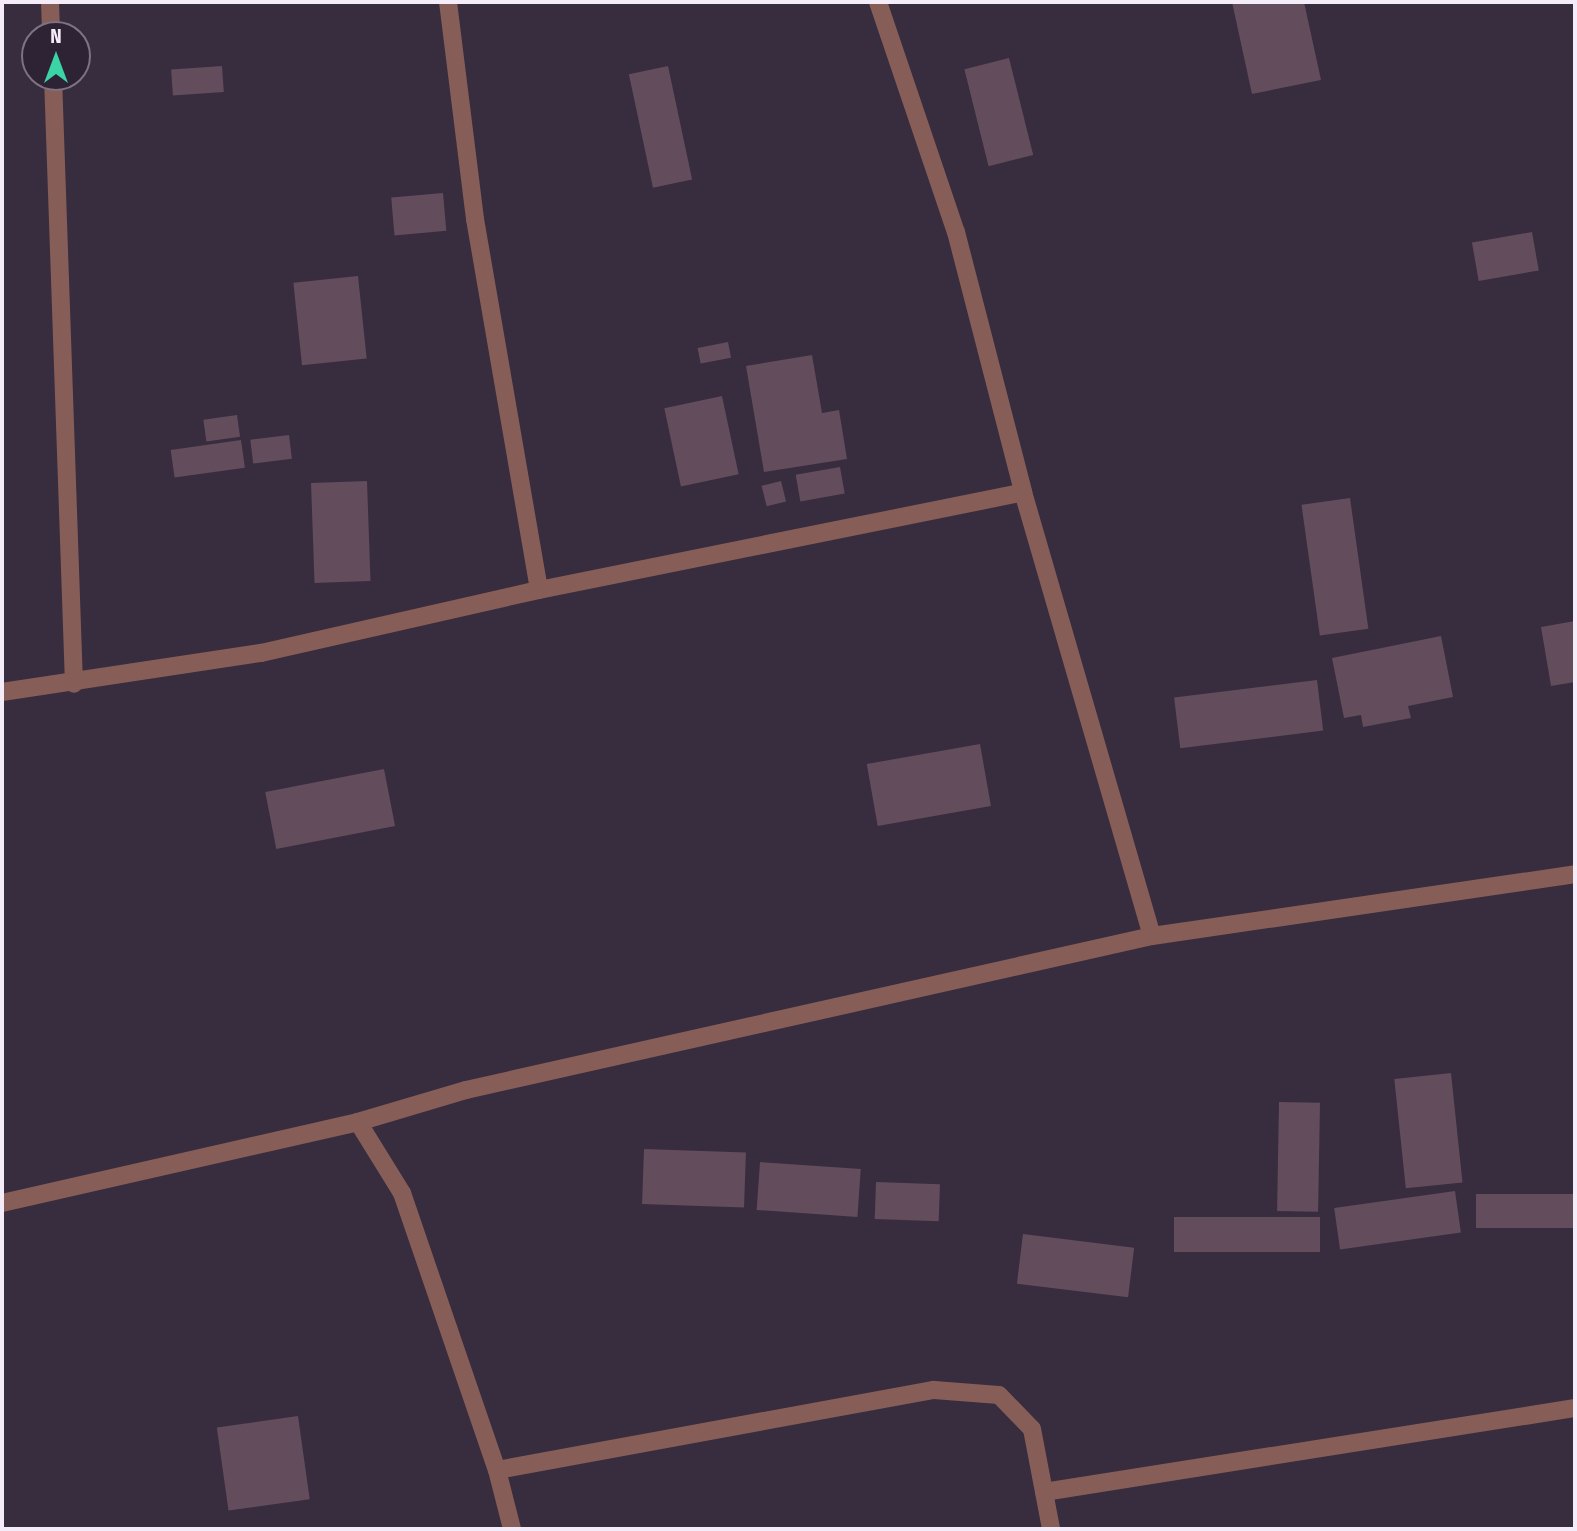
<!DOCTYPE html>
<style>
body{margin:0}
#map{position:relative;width:1577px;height:1531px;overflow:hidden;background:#382c3f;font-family:"Fira Sans Condensed",sans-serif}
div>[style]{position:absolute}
.building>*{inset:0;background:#634c5b;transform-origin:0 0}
.minor>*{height:18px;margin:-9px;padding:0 9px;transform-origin:9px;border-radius:9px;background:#865e57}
span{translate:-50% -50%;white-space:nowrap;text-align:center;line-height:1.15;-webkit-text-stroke:7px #2e2235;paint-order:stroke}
.frame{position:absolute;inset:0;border:4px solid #f4ecf9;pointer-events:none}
.north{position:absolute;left:21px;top:21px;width:70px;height:70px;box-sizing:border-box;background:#2e2235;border:2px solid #7d7383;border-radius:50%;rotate:0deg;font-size:19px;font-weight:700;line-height:28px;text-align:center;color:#f4ecf9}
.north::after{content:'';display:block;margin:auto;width:24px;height:32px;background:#3bd4a4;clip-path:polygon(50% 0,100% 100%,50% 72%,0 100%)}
</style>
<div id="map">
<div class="building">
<div style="clip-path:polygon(1232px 2px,1304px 2px,1321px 80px,1252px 94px)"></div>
<div style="left:1009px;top:58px;width:100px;height:46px;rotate:76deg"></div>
<div style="left:222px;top:66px;width:26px;height:51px;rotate:86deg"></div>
<div style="left:668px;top:66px;width:116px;height:40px;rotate:78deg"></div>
<div style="left:443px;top:193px;width:38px;height:52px;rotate:85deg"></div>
<div style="left:1532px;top:232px;width:39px;height:61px;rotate:80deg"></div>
<div style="left:358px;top:276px;width:83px;height:65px;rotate:84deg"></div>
<div style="left:728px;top:342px;width:16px;height:31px;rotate:79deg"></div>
<div style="clip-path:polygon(812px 355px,822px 413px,839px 410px,847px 459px,764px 472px,746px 366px)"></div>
<div style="left:722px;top:396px;width:80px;height:59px;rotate:78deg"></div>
<div style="left:237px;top:415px;width:22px;height:34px;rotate:82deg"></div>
<div style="left:289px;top:435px;width:24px;height:39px;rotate:83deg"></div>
<div style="left:241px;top:440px;width:28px;height:71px;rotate:82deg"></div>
<div style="left:840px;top:467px;width:27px;height:45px;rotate:80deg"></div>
<div style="left:367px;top:481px;width:100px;height:56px;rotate:88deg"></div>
<div style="left:781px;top:481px;width:21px;height:20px;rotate:76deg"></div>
<div style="left:1350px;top:498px;width:132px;height:49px;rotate:82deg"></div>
<div style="clip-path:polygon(1575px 621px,1575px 682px,1551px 686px,1541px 627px)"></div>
<div style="clip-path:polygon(1441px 636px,1453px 697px,1408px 706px,1411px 718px,1363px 727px,1361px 715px,1344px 718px,1332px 658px)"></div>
<div style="left:1317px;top:680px;width:51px;height:144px;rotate:83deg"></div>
<div style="left:980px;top:744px;width:63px;height:115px;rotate:80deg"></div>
<div style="left:384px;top:769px;width:58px;height:121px;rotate:79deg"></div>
<div style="left:1451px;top:1073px;width:110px;height:57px;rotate:84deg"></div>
<div style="left:1279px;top:1102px;width:41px;height:109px;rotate:1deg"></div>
<div style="left:644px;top:1149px;width:102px;height:55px;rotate:2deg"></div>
<div style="left:760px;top:1162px;width:101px;height:48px;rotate:4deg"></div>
<div style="left:876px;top:1182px;width:64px;height:37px;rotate:2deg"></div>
<div style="left:1455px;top:1191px;width:42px;height:122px;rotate:82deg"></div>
<div style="left:1575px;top:1194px;width:34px;height:99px;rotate:90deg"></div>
<div style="left:1320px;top:1217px;width:35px;height:146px;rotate:90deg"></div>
<div style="left:1023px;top:1234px;width:112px;height:50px;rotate:7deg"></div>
<div style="left:298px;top:1416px;width:84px;height:82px;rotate:82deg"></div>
</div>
<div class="minor">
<div style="left:50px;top:2px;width:33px;rotate:88deg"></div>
<div style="left:448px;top:2px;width:219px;rotate:82.9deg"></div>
<div style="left:475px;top:219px;width:376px;rotate:80.2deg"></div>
<div style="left:878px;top:2px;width:243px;rotate:71.3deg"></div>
<div style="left:956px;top:232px;width:268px;rotate:75.5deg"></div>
<div style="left:1023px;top:492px;width:462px;rotate:73.8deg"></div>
<div style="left:53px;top:77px;width:607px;rotate:88.02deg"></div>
<div style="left:2px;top:692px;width:262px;rotate:-8.6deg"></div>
<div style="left:261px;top:653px;width:285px;rotate:-12.8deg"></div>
<div style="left:539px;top:590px;width:494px;rotate:-11.4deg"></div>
<div style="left:358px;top:1122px;width:84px;rotate:58.2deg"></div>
<div style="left:402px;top:1193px;width:293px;rotate:71.1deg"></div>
<div style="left:497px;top:1470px;width:61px;rotate:75.7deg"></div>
<div style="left:2px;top:1203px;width:365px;rotate:-12.8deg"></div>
<div style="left:358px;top:1122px;width:113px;rotate:-16.5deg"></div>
<div style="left:466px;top:1090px;width:703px;rotate:-12.65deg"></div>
<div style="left:1152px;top:936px;width:428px;rotate:-8.3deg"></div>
<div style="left:497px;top:1470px;width:444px;rotate:-10.4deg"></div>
<div style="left:934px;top:1390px;width:65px;rotate:4.4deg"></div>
<div style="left:999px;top:1395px;width:47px;rotate:45.9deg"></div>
<div style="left:1032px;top:1429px;width:102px;rotate:79.2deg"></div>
<div style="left:1044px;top:1492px;width:538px;rotate:-8.99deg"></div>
</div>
<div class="frame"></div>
<div class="north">N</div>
</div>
